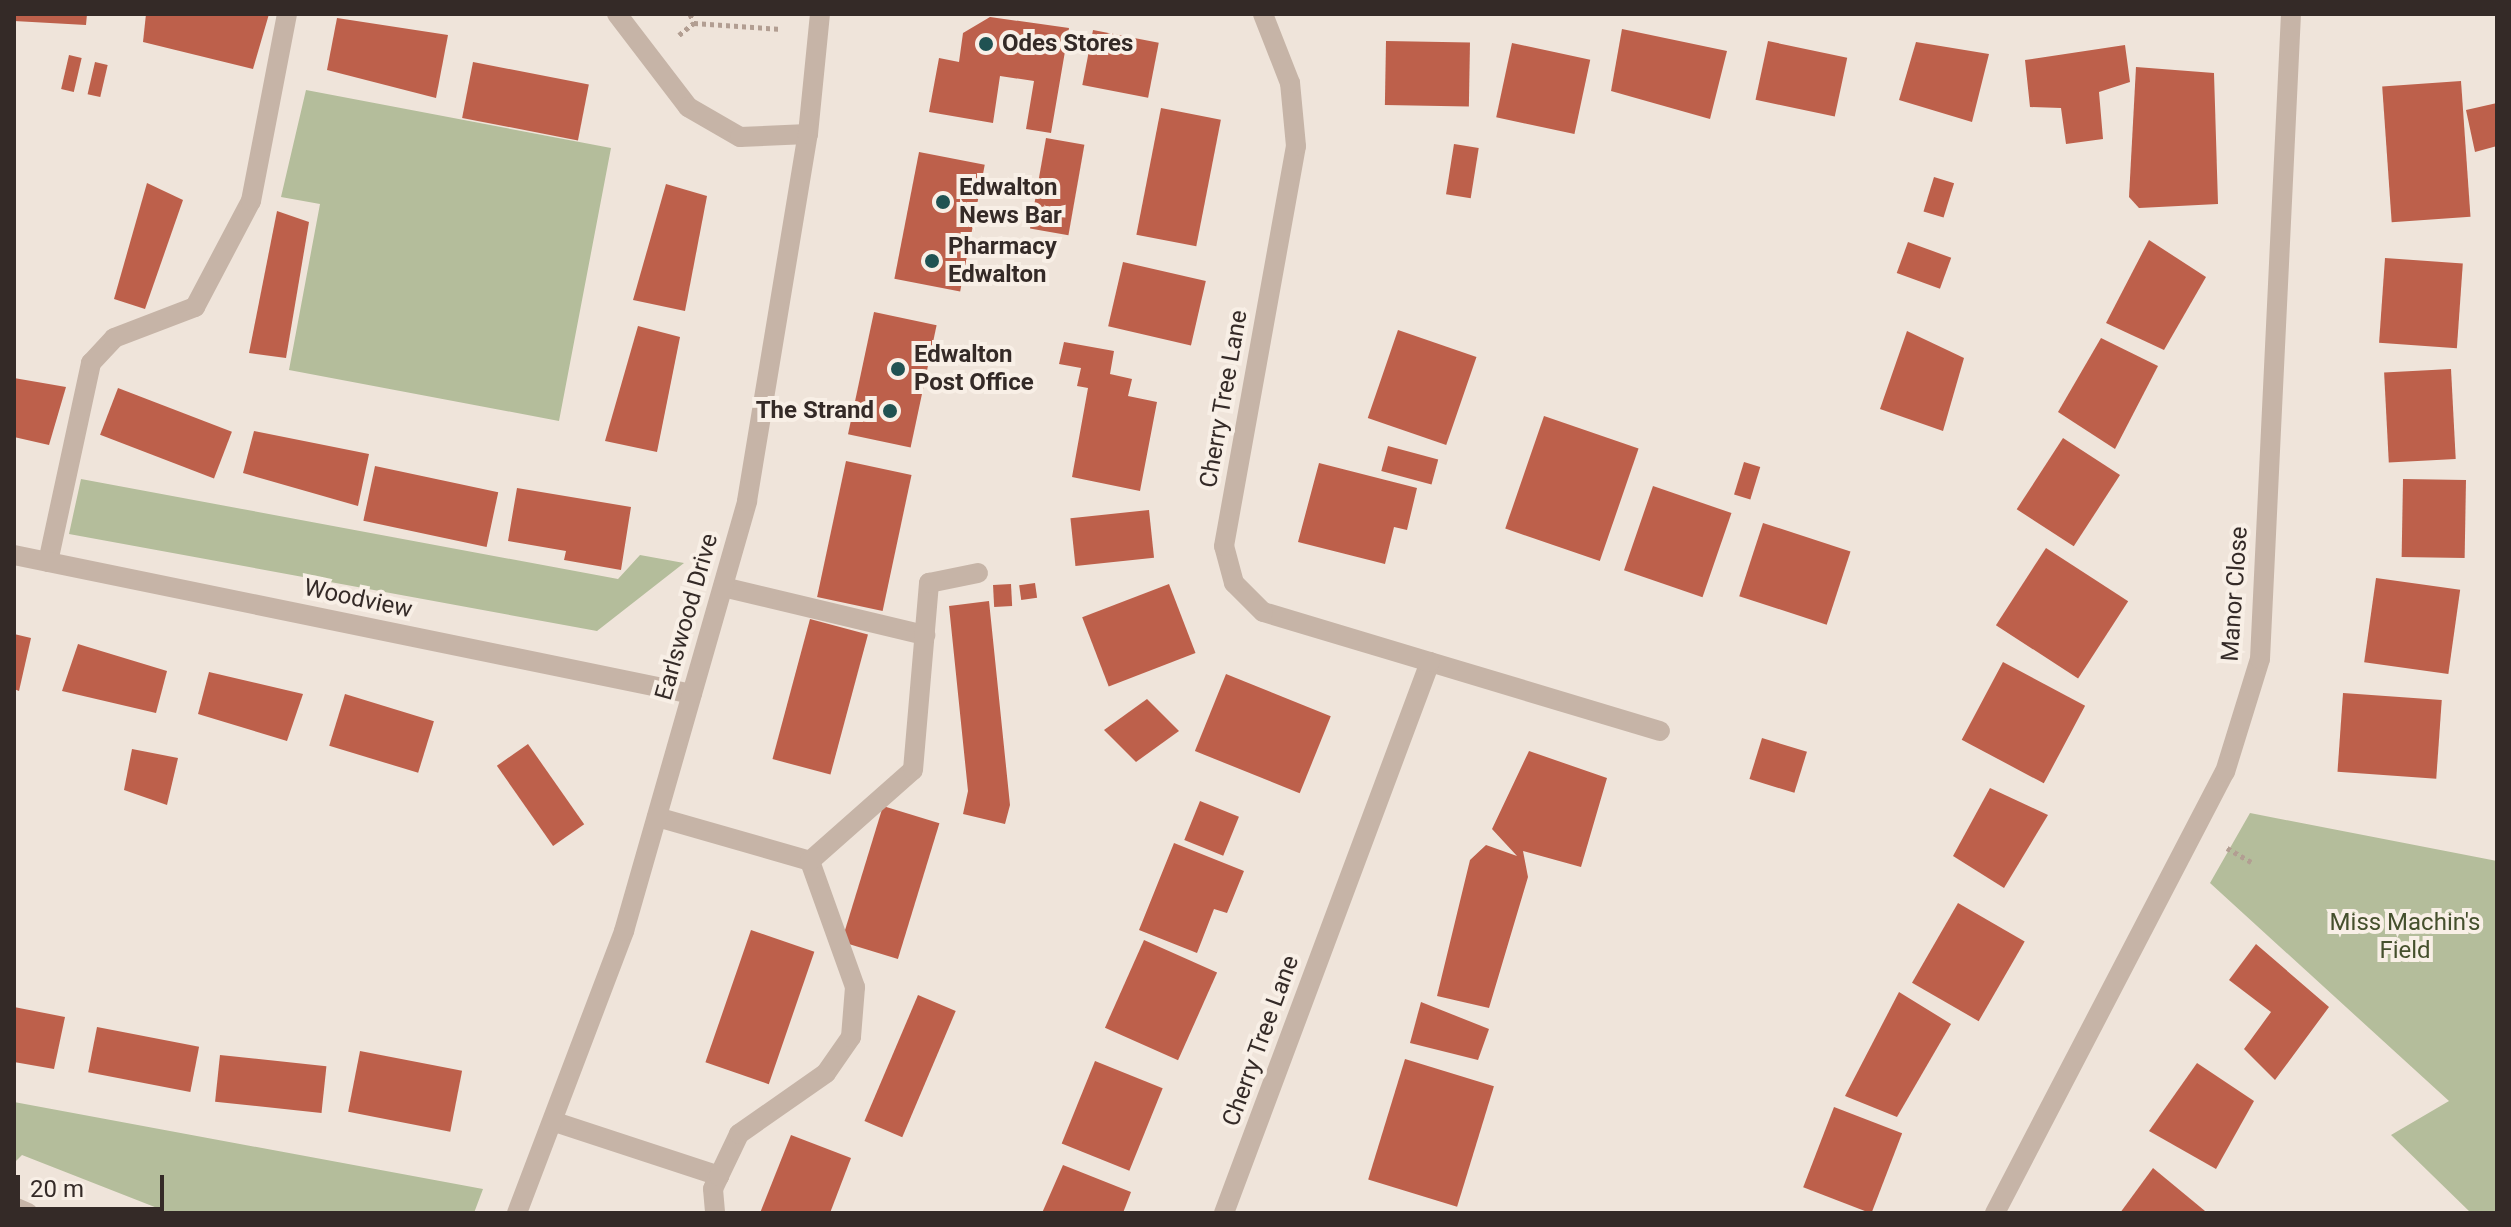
<!DOCTYPE html>
<style>
body{margin:0}
#map{position:relative;width:2511px;height:1227px;overflow:hidden;background:#efe4da;font-family:Roboto,sans-serif}
div>[style]{position:absolute}
.green>*{inset:0;background:#b4bd9b}
.building>*{inset:0;background:#bd604b;transform-origin:0 0}
.path>*{height:5px;margin-top:-2.5px;transform-origin:0;background:repeating-linear-gradient(90deg,#b29e92 0 4px,transparent 0 8px)}
.service>*{height:20px;margin:-10px;padding:0 10px;transform-origin:10px;border-radius:10px;background:#c6b4a7}
.minor>*{height:20px;margin:-10px;padding:0 10px;transform-origin:10px;border-radius:10px;background:#c6b4a7}
.dots>*{width:22px;height:22px;translate:-50% -50%;box-sizing:border-box;border:4px solid #f8efe6;border-radius:50%}
span{translate:-50% -50%;white-space:nowrap;text-align:center;line-height:1.15;-webkit-text-stroke:8px #f8efe6;paint-order:stroke}
.poi-label{font-size:24px;color:#342a27;font-weight:700}
.left{translate:0 -50%;text-align:left}
.right{translate:-100% -50%;text-align:right}
.street-label{font-size:24px;color:#342a27}
.park-label{font-size:24px;color:#45502d}
.frame{position:absolute;inset:0;border:16px solid #342a27;pointer-events:none}
.scale{position:absolute;left:16px;top:1175px;width:148px;height:36px;box-sizing:border-box;border:4px solid #342a27;border-top:0;padding-left:10px;font-size:24px;line-height:28px;white-space:nowrap;color:#342a27;-webkit-text-stroke:6px #f8efe6;paint-order:stroke}
</style>
<div id="map">
<div class="green">
<div style="clip-path:polygon(306px 90px,611px 148px,559px 421px,289px 370px,320px 204px,281px 197px)"></div>
<div style="clip-path:polygon(81px 479px,618px 579px,640px 555px,684px 563px,597px 631px,69px 534px)"></div>
<div style="clip-path:polygon(2250px 813px,2497px 861px,2497px 1213px,2471px 1213px,2391px 1135px,2449px 1101px,2210px 883px)"></div>
<div style="clip-path:polygon(14px 1102px,483px 1189px,474px 1213px,170px 1213px,22px 1155px,14px 1163px)"></div>
</div>
<div class="building">
<div style="clip-path:polygon(14px 14px,87px 14px,86px 25px,14px 21px)"></div>
<div style="clip-path:polygon(146px 14px,269px 14px,253px 69px,143px 42px)"></div>
<div style="clip-path:polygon(990px 17px,1069px 28px,1051px 133px,1026px 129px,1034px 81px,1000px 76px,993px 123px,929px 112px,939px 58px,959px 62px,963px 33px)"></div>
<div style="clip-path:polygon(337px 18px,448px 35px,436px 98px,327px 70px)"></div>
<div style="clip-path:polygon(1622px 29px,1727px 51px,1710px 119px,1611px 91px)"></div>
<div style="left:1093px;top:30px;width:67px;height:56px;rotate:11deg"></div>
<div style="left:1386px;top:41px;width:84px;height:64px;rotate:1deg"></div>
<div style="left:1768px;top:41px;width:81px;height:60px;rotate:12deg"></div>
<div style="clip-path:polygon(1916px 42px,1989px 54px,1972px 122px,1899px 100px)"></div>
<div style="left:1512px;top:43px;width:80px;height:76px;rotate:12deg"></div>
<div style="clip-path:polygon(2125px 45px,2130px 82px,2099px 92px,2103px 139px,2066px 144px,2061px 108px,2030px 107px,2025px 60px)"></div>
<div style="left:69px;top:55px;width:13px;height:35px;rotate:13deg"></div>
<div style="left:95px;top:62px;width:13px;height:33px;rotate:13deg"></div>
<div style="left:473px;top:62px;width:118px;height:57px;rotate:11deg"></div>
<div style="clip-path:polygon(2136px 67px,2214px 73px,2218px 204px,2139px 208px,2129px 197px)"></div>
<div style="left:2461px;top:81px;width:136px;height:79px;rotate:86deg"></div>
<div style="clip-path:polygon(2497px 103px,2497px 146px,2475px 152px,2466px 110px)"></div>
<div style="left:1161px;top:108px;width:61px;height:129px;rotate:11deg"></div>
<div style="left:1046px;top:138px;width:39px;height:92px;rotate:10deg"></div>
<div style="left:1454px;top:144px;width:25px;height:51px;rotate:9deg"></div>
<div style="left:919px;top:152px;width:67px;height:129px;rotate:11deg"></div>
<div style="left:1934px;top:177px;width:21px;height:36px;rotate:17deg"></div>
<div style="clip-path:polygon(147px 183px,183px 200px,145px 309px,114px 299px)"></div>
<div style="clip-path:polygon(666px 184px,707px 196px,685px 311px,633px 300px)"></div>
<div style="clip-path:polygon(277px 211px,309px 222px,286px 358px,249px 353px)"></div>
<div style="clip-path:polygon(2149px 240px,2206px 277px,2164px 350px,2106px 323px)"></div>
<div style="left:1908px;top:242px;width:46px;height:33px;rotate:20deg"></div>
<div style="left:2385px;top:258px;width:78px;height:85px;rotate:4deg"></div>
<div style="left:1123px;top:262px;width:85px;height:66px;rotate:13deg"></div>
<div style="left:874px;top:312px;width:64px;height:125px;rotate:12deg"></div>
<div style="clip-path:polygon(638px 326px,680px 337px,657px 452px,605px 441px)"></div>
<div style="left:1398px;top:330px;width:83px;height:93px;rotate:19deg"></div>
<div style="clip-path:polygon(1907px 331px,1964px 358px,1943px 431px,1880px 409px)"></div>
<div style="clip-path:polygon(2101px 338px,2158px 366px,2115px 449px,2058px 412px)"></div>
<div style="clip-path:polygon(1064px 342px,1114px 351px,1110px 374px,1132px 379px,1128px 396px,1157px 402px,1140px 491px,1072px 477px,1088px 388px,1077px 386px,1081px 368px,1059px 364px)"></div>
<div style="left:2451px;top:369px;width:90px;height:67px;rotate:87deg"></div>
<div style="clip-path:polygon(14px 378px,66px 387px,49px 445px,14px 437px)"></div>
<div style="left:118px;top:388px;width:122px;height:50px;rotate:21deg"></div>
<div style="left:1544px;top:416px;width:100px;height:119px;rotate:19deg"></div>
<div style="clip-path:polygon(254px 431px,369px 454px,358px 506px,243px 473px)"></div>
<div style="left:2063px;top:438px;width:68px;height:85px;rotate:33deg"></div>
<div style="left:1388px;top:446px;width:52px;height:26px;rotate:15deg"></div>
<div style="left:846px;top:461px;width:67px;height:139px;rotate:12deg"></div>
<div style="left:1744px;top:462px;width:17px;height:34px;rotate:17deg"></div>
<div style="clip-path:polygon(1319px 463px,1417px 488px,1407px 530px,1394px 527px,1385px 564px,1298px 542px)"></div>
<div style="left:375px;top:466px;width:126px;height:56px;rotate:12deg"></div>
<div style="left:2403px;top:479px;width:63px;height:78px;rotate:1deg"></div>
<div style="left:1653px;top:486px;width:83px;height:89px;rotate:19deg"></div>
<div style="clip-path:polygon(517px 488px,631px 507px,621px 570px,564px 560px,566px 551px,508px 541px)"></div>
<div style="left:1149px;top:510px;width:48px;height:79px;rotate:84deg"></div>
<div style="left:1763px;top:523px;width:92px;height:77px;rotate:18deg"></div>
<div style="left:2046px;top:548px;width:98px;height:92px;rotate:33deg"></div>
<div style="left:2376px;top:578px;width:85px;height:85px;rotate:8deg"></div>
<div style="left:1035px;top:583px;width:15px;height:16px;rotate:82deg"></div>
<div style="left:1011px;top:584px;width:22px;height:18px;rotate:87deg"></div>
<div style="left:1169px;top:584px;width:74px;height:93px;rotate:69deg"></div>
<div style="clip-path:polygon(989px 601px,1010px 805px,1005px 824px,963px 814px,968px 791px,949px 606px)"></div>
<div style="left:810px;top:619px;width:60px;height:145px;rotate:15deg"></div>
<div style="clip-path:polygon(14px 634px,31px 638px,19px 691px,14px 689px)"></div>
<div style="clip-path:polygon(78px 644px,167px 671px,156px 713px,62px 691px)"></div>
<div style="left:2003px;top:662px;width:93px;height:88px;rotate:28deg"></div>
<div style="clip-path:polygon(209px 672px,303px 694px,287px 741px,198px 714px)"></div>
<div style="left:1226px;top:674px;width:113px;height:83px;rotate:22deg"></div>
<div style="left:2343px;top:693px;width:99px;height:79px;rotate:4deg"></div>
<div style="left:345px;top:694px;width:93px;height:54px;rotate:17deg"></div>
<div style="clip-path:polygon(1147px 699px,1179px 731px,1136px 762px,1104px 730px)"></div>
<div style="left:1762px;top:738px;width:47px;height:43px;rotate:17deg"></div>
<div style="left:528px;top:744px;width:98px;height:38px;rotate:55deg"></div>
<div style="clip-path:polygon(132px 749px,178px 758px,167px 805px,124px 790px)"></div>
<div style="clip-path:polygon(1529px 751px,1607px 778px,1581px 867px,1523px 851px,1528px 877px,1489px 1008px,1437px 996px,1470px 860px,1486px 845px,1517px 856px,1492px 829px)"></div>
<div style="clip-path:polygon(1990px 788px,2048px 815px,2004px 888px,1953px 856px)"></div>
<div style="left:1200px;top:801px;width:42px;height:42px;rotate:22deg"></div>
<div style="left:883px;top:806px;width:59px;height:142px;rotate:17deg"></div>
<div style="clip-path:polygon(1174px 843px,1244px 871px,1227px 913px,1214px 909px,1197px 953px,1139px 930px)"></div>
<div style="left:1958px;top:903px;width:77px;height:92px;rotate:30deg"></div>
<div style="left:751px;top:930px;width:67px;height:140px;rotate:19deg"></div>
<div style="left:1144px;top:940px;width:80px;height:96px;rotate:24deg"></div>
<div style="clip-path:polygon(2256px 944px,2329px 1007px,2275px 1080px,2244px 1049px,2271px 1012px,2229px 980px)"></div>
<div style="clip-path:polygon(1899px 992px,1951px 1024px,1897px 1117px,1845px 1096px)"></div>
<div style="left:918px;top:995px;width:41px;height:137px;rotate:23deg"></div>
<div style="clip-path:polygon(1421px 1002px,1489px 1029px,1478px 1060px,1410px 1043px)"></div>
<div style="clip-path:polygon(14px 1007px,65px 1017px,54px 1069px,14px 1062px)"></div>
<div style="left:97px;top:1027px;width:104px;height:46px;rotate:11deg"></div>
<div style="left:360px;top:1051px;width:104px;height:62px;rotate:11deg"></div>
<div style="left:220px;top:1055px;width:107px;height:47px;rotate:6deg"></div>
<div style="left:1405px;top:1059px;width:93px;height:126px;rotate:17deg"></div>
<div style="left:1095px;top:1061px;width:73px;height:89px;rotate:22deg"></div>
<div style="clip-path:polygon(2197px 1063px,2254px 1101px,2216px 1169px,2149px 1131px)"></div>
<div style="left:1834px;top:1107px;width:73px;height:86px;rotate:21deg"></div>
<div style="clip-path:polygon(791px 1135px,851px 1158px,830px 1213px,760px 1213px)"></div>
<div style="clip-path:polygon(1063px 1165px,1131px 1192px,1123px 1213px,1042px 1213px)"></div>
<div style="clip-path:polygon(2153px 1168px,2205px 1211px,2204px 1213px,2120px 1213px)"></div>
</div>
<div class="path">
<div style="left:690px;top:14px;width:10px;rotate:66deg"></div>
<div style="left:694px;top:23px;width:88px;rotate:3.9deg"></div>
<div style="left:679px;top:35px;width:19px;rotate:-39deg"></div>
<div style="left:2227px;top:848px;width:28px;rotate:30deg"></div>
</div>
<div class="service">
<div style="left:617px;top:14px;width:117px;rotate:52.6deg"></div>
<div style="left:688px;top:107px;width:60px;rotate:30deg"></div>
<div style="left:740px;top:137px;width:68px;rotate:-2.5deg"></div>
<div style="left:48px;top:562px;width:204px;rotate:-77.8deg"></div>
<div style="left:91px;top:363px;width:34px;rotate:-47deg"></div>
<div style="left:114px;top:338px;width:87px;rotate:-20.9deg"></div>
<div style="left:195px;top:307px;width:120px;rotate:-62.2deg"></div>
<div style="left:251px;top:201px;width:190px;rotate:-79.1deg"></div>
<div style="left:723px;top:587px;width:208px;rotate:13.4deg"></div>
<div style="left:657px;top:817px;width:159px;rotate:16deg"></div>
<div style="left:555px;top:1122px;width:173px;rotate:18.2deg"></div>
<div style="left:719px;top:1176px;width:14px;rotate:115deg"></div>
<div style="left:713px;top:1189px;width:24px;rotate:85deg"></div>
<div style="left:719px;top:1176px;width:47px;rotate:-64.5deg"></div>
<div style="left:739px;top:1134px;width:106px;rotate:-35deg"></div>
<div style="left:826px;top:1073px;width:44px;rotate:-55.2deg"></div>
<div style="left:851px;top:1037px;width:50px;rotate:-85.4deg"></div>
<div style="left:855px;top:987px;width:134px;rotate:-109.7deg"></div>
<div style="left:810px;top:861px;width:137px;rotate:-41.5deg"></div>
<div style="left:913px;top:770px;width:188px;rotate:-85.1deg"></div>
<div style="left:929px;top:583px;width:50px;rotate:-11.5deg"></div>
</div>
<div class="minor">
<div style="left:14px;top:555px;width:692px;rotate:11.59deg"></div>
<div style="left:1430px;top:662px;width:240px;rotate:16.7deg"></div>
<div style="left:14px;top:1207px;width:15px;rotate:23deg"></div>
<div style="left:517px;top:1213px;width:302px;rotate:-69.2deg"></div>
<div style="left:624px;top:931px;width:447px;rotate:-74deg"></div>
<div style="left:747px;top:501px;width:372px;rotate:-80.6deg"></div>
<div style="left:808px;top:134px;width:121px;rotate:-84.3deg"></div>
<div style="left:1224px;top:1213px;width:588px;rotate:-69.5deg"></div>
<div style="left:1430px;top:662px;width:174px;rotate:-163.3deg"></div>
<div style="left:1263px;top:612px;width:41px;rotate:-135deg"></div>
<div style="left:1234px;top:583px;width:38px;rotate:-105deg"></div>
<div style="left:1224px;top:546px;width:406px;rotate:-79.8deg"></div>
<div style="left:1296px;top:146px;width:63px;rotate:-95.4deg"></div>
<div style="left:1290px;top:83px;width:74px;rotate:-111.4deg"></div>
<div style="left:1995px;top:1213px;width:497px;rotate:-62.5deg"></div>
<div style="left:2225px;top:772px;width:118px;rotate:-72.8deg"></div>
<div style="left:2260px;top:659px;width:646px;rotate:-87.25deg"></div>
</div>
<div class="dots">
<div style="left:986px;top:44px;background:#205252"></div>
<div style="left:943px;top:202px;background:#205252"></div>
<div style="left:932px;top:261px;background:#205252"></div>
<div style="left:898px;top:369px;background:#205252"></div>
<div style="left:890px;top:411px;background:#205252"></div>
</div>
<div class="poi-label">
<span class="left" style="left:1002px;top:44px">Odes Stores</span>
<span class="left" style="left:959px;top:202px">Edwalton<br>News Bar</span>
<span class="left" style="left:948px;top:261px">Pharmacy<br>Edwalton</span>
<span class="left" style="left:914px;top:369px">Edwalton<br>Post Office</span>
<span class="right" style="left:874px;top:411px">The Strand</span>
</div>
<div class="street-label">
<span style="left:1224px;top:399px;rotate:-80deg">Cherry Tree Lane</span>
<span style="left:2235px;top:594px;rotate:-86deg">Manor Close</span>
<span style="left:358px;top:599px;rotate:12deg">Woodview</span>
<span style="left:687px;top:617px;rotate:-74deg">Earlswood Drive</span>
<span style="left:1261px;top:1041px;rotate:-70deg">Cherry Tree Lane</span>
</div>
<div class="park-label">
<span style="left:2405px;top:937px">Miss Machin's<br>Field</span>
</div>
<div class="frame"></div>
<div class="scale">20 m</div>
</div>
